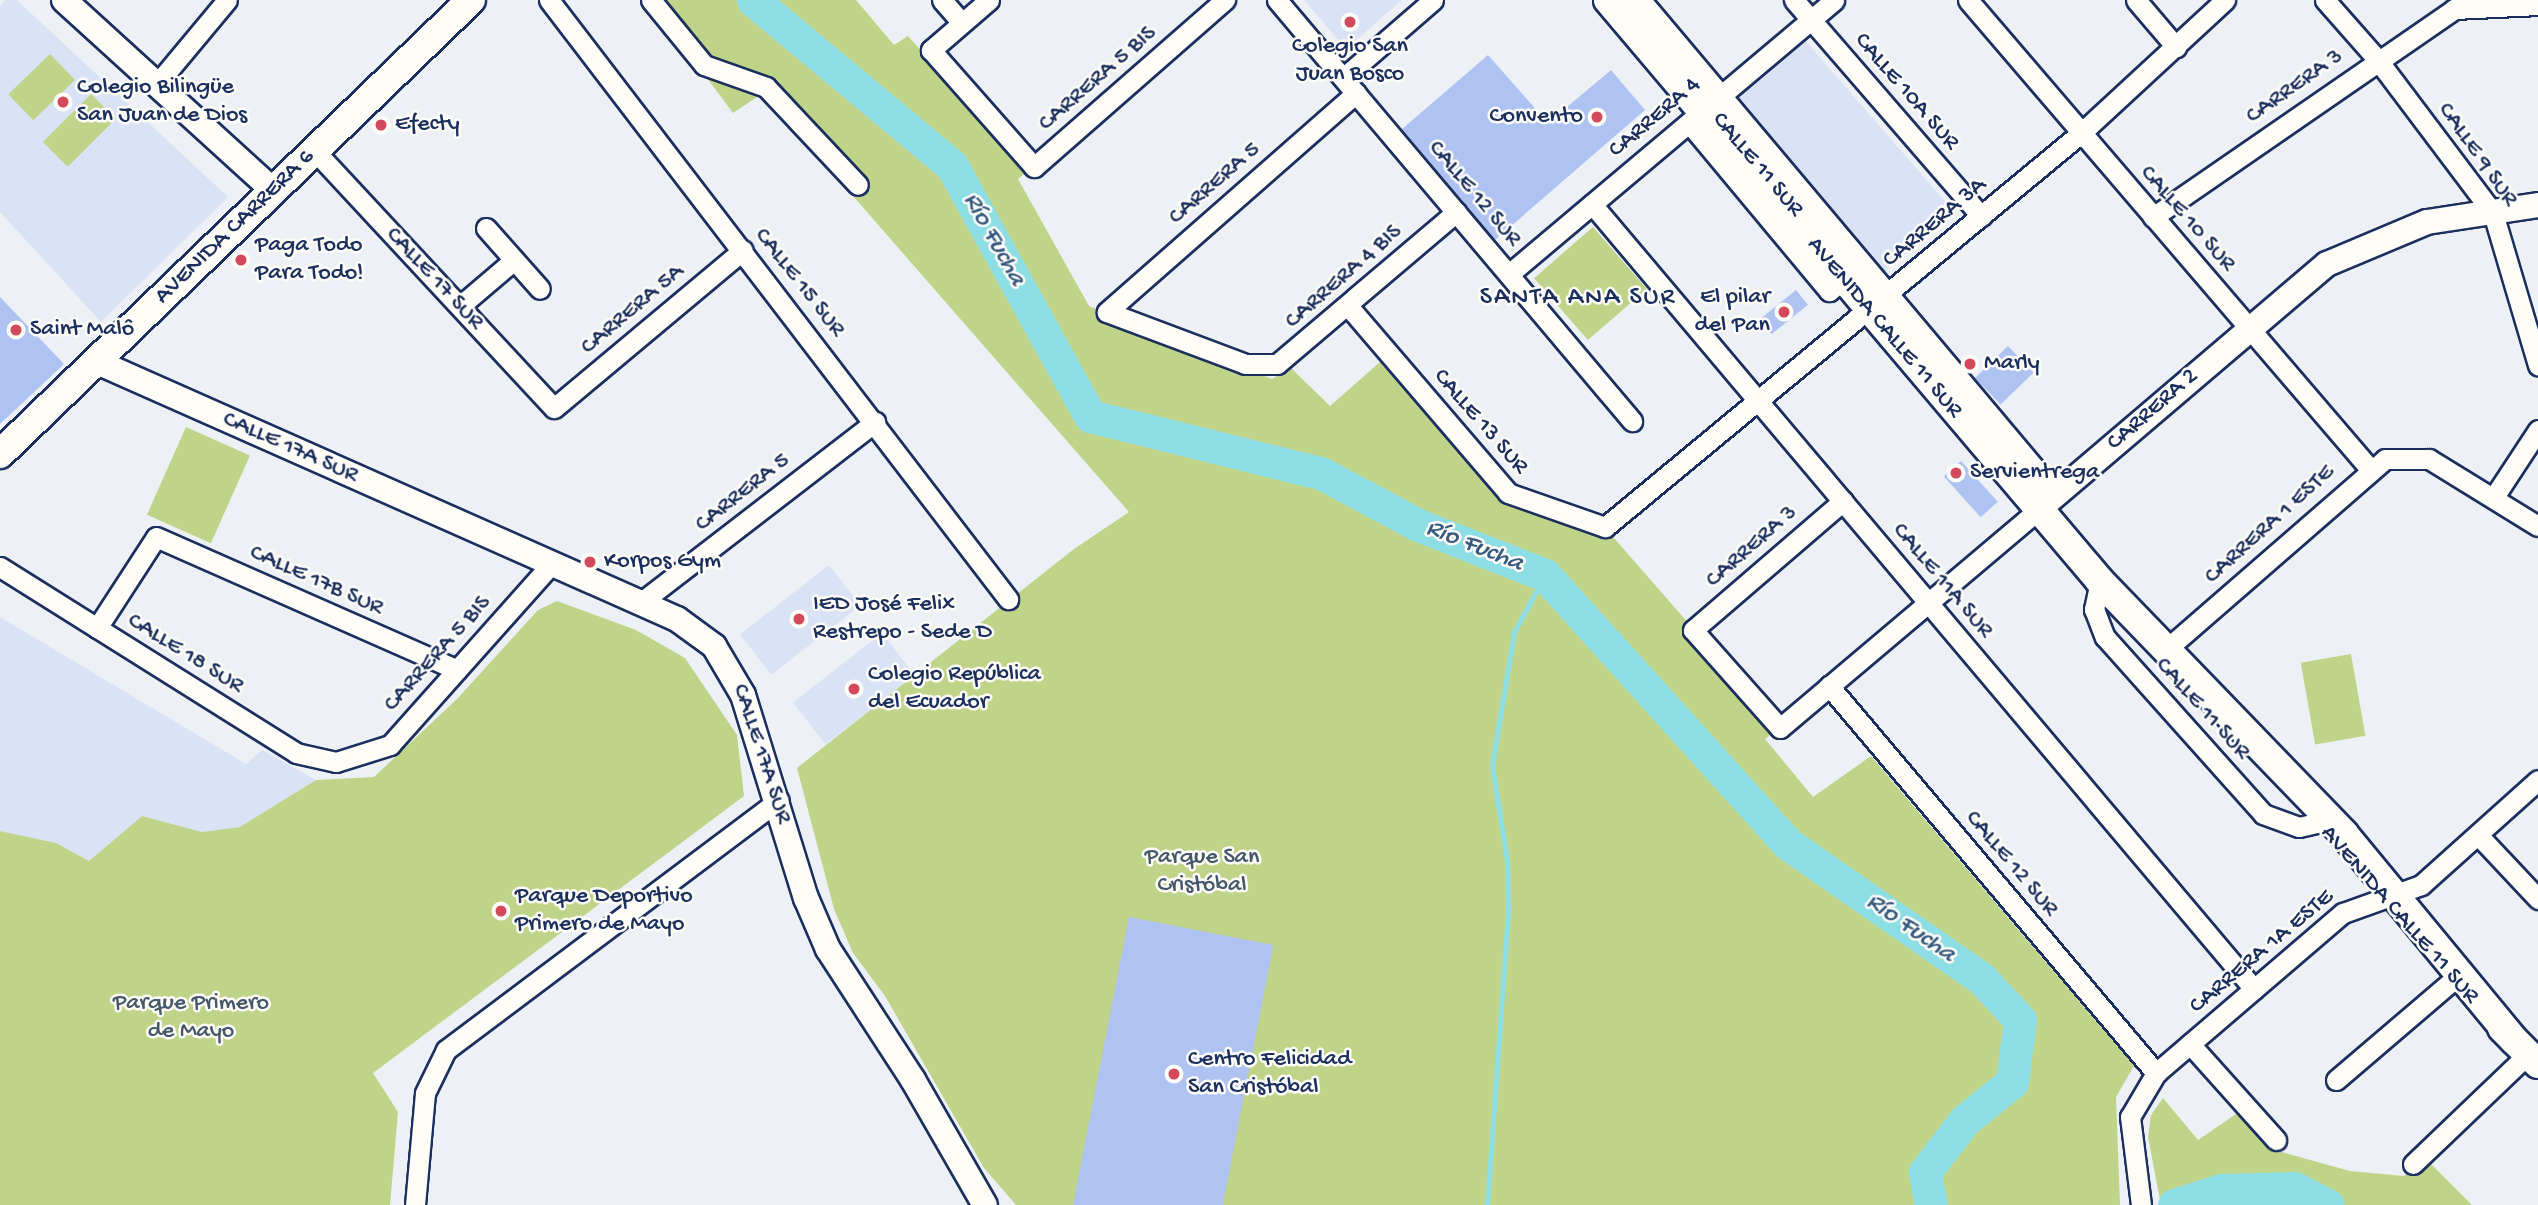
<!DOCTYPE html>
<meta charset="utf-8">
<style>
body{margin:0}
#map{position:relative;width:2538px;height:1205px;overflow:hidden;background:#edf1f6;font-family:"Gochi Hand",sans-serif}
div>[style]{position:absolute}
.built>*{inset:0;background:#dae3f5;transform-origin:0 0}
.green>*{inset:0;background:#bfd389;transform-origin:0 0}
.stream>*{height:5px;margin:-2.5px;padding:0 2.5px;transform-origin:2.5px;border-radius:2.5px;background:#8cdde4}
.river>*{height:33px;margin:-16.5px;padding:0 16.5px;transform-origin:16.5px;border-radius:16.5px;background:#8cdde4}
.building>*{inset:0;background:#aec3f2;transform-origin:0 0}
.roads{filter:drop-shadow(2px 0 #1b2f5e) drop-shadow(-2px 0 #1b2f5e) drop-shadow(0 2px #1b2f5e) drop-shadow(0 -2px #1b2f5e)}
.minor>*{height:19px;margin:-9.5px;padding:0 9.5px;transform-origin:9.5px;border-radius:9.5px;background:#fdfcf7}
.tertiary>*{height:24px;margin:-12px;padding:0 12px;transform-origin:12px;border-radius:12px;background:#fdfcf7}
.secondary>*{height:28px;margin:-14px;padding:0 14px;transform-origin:14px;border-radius:14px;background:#fdfcf7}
.dots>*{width:19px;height:19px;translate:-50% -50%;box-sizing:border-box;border:4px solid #fdfcf7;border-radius:50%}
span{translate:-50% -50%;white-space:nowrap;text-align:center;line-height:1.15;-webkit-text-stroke:5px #fdfcf7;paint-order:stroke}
.poi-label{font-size:24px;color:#1b2f5e}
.left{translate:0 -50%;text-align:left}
.right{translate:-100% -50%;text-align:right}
.street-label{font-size:24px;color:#1b2f5e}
.park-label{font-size:24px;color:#445869}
.water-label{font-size:26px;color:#375a80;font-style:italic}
.neighbourhood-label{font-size:26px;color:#1b2f5e;letter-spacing:2px}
</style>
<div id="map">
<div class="built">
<div style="clip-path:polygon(5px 0,17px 0,228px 197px,101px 322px,0 212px,0 7px)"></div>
<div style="clip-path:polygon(1304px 0,1402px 0,1346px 49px)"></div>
<div style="left:1803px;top:38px;width:230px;height:92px;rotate:49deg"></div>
<div style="left:829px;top:565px;width:51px;height:113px;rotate:52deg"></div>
<div style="clip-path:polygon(0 617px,246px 764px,262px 750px,316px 780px,240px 827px,202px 832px,142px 816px,89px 861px,56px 843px,0 831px)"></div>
<div style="left:882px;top:633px;width:53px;height:113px;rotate:52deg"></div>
</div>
<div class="green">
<div style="clip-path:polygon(649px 0,856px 0,894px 45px,908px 36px,1028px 171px,1018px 179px,1089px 306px,1272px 379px,1290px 367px,1330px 406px,1380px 362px,1502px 504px,1614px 538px,1780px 728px,1765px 739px,1813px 797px,1871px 756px,2134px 1066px,2116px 1097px,2120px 1205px,1016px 1205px,984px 1168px,885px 996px,853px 953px,834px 909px,797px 768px,1074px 549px,1129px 512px,763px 93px,733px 113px)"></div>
<div style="left:50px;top:54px;width:36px;height:58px;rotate:46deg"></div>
<div style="left:91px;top:94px;width:35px;height:68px;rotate:45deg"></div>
<div style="left:1593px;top:227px;width:82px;height:78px;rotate:49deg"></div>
<div style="left:186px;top:427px;width:70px;height:96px;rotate:24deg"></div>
<div style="clip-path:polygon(557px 601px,636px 630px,685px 658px,737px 735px,744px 796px,373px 1073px,398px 1112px,390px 1205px,0 1205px,0 831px,56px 843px,89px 861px,142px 816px,202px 832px,240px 827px,316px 780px,374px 777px,457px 699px,538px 610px)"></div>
<div style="left:2351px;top:654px;width:83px;height:51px;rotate:80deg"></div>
<div style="clip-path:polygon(2163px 1098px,2198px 1140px,2239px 1112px,2274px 1150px,2350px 1171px,2404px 1176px,2425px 1158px,2472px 1205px,2161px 1205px,2148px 1137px,2151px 1115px)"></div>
</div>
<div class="stream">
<div style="left:1487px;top:1205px;width:292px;rotate:-85.9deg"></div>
<div style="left:1508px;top:914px;width:53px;rotate:-91.1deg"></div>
<div style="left:1507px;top:861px;width:97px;rotate:-98.9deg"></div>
<div style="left:1492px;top:765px;width:135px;rotate:-80.6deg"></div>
<div style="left:1514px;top:632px;width:65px;rotate:-61.5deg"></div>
</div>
<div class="river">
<div style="left:753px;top:0;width:259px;rotate:39.8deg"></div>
<div style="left:952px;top:166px;width:286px;rotate:61.1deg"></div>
<div style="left:1090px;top:416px;width:238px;rotate:13.9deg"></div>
<div style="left:1321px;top:473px;width:110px;rotate:28.2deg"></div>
<div style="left:1418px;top:525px;width:136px;rotate:21.5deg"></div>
<div style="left:1545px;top:575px;width:363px;rotate:47.9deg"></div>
<div style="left:1788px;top:844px;width:235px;rotate:34.8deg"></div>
<div style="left:1981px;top:978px;width:57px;rotate:47.1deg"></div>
<div style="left:2020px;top:1020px;width:63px;rotate:97.4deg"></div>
<div style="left:2012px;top:1082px;width:60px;rotate:141deg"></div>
<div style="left:1965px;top:1120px;width:66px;rotate:127.6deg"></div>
<div style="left:1925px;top:1172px;width:34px;rotate:80deg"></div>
<div style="left:2174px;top:1205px;width:49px;rotate:-17.7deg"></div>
<div style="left:2221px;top:1190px;width:73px;rotate:-1.6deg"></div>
<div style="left:2294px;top:1188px;width:38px;rotate:27deg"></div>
</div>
<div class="building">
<div style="clip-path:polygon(1488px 55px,1548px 123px,1611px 70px,1645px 110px,1495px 240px,1402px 129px)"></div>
<div style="left:1796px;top:290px;width:19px;height:47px;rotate:51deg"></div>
<div style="clip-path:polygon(0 297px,64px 364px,0 424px)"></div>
<div style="left:2008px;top:346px;width:37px;height:46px;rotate:46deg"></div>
<div style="left:1961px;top:461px;width:55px;height:23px;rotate:48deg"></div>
<div style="left:1129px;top:917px;width:147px;height:293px;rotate:11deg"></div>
</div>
<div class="roads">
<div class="minor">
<div style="left:549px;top:0;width:755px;rotate:52.54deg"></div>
<div style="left:651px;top:0;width:84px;rotate:50.8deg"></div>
<div style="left:704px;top:65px;width:66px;rotate:19.5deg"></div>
<div style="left:766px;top:87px;width:134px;rotate:46.8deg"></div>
<div style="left:942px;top:0;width:30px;rotate:49deg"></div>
<div style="left:989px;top:0;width:77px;rotate:139.2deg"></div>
<div style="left:931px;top:50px;width:156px;rotate:48.6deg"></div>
<div style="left:1034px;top:167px;width:254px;rotate:-41.2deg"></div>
<div style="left:1277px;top:0;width:551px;rotate:49.86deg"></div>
<div style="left:1794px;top:0;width:286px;rotate:49.1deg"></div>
<div style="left:1968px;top:0;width:618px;rotate:49.4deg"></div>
<div style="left:2136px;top:0;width:62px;rotate:49.6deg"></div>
<div style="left:2325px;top:0;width:79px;rotate:48.6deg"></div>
<div style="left:2377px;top:59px;width:193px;rotate:53deg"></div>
<div style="left:2493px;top:213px;width:159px;rotate:73.5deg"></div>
<div style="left:2454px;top:9px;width:84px;rotate:-2.7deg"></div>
<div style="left:1343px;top:78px;width:119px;rotate:-40.9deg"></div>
<div style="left:157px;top:84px;width:109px;rotate:-50.2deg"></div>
<div style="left:1356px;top:93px;width:332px;rotate:138.7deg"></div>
<div style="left:1107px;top:312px;width:147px;rotate:20.6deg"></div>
<div style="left:1245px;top:364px;width:32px"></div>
<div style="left:1277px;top:364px;width:235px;rotate:-40.3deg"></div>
<div style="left:1689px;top:123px;width:219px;rotate:50.2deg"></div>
<div style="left:1829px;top:291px;width:18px;rotate:-38deg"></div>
<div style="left:314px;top:150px;width:352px;rotate:47.1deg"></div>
<div style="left:554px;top:408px;width:246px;rotate:-39.9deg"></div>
<div style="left:1592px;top:204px;width:1027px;rotate:49.86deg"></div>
<div style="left:2153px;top:217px;width:382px;rotate:-34.6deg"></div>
<div style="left:486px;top:228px;width:81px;rotate:48.5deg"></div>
<div style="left:1509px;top:274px;width:425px;rotate:-40.1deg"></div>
<div style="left:460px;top:306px;width:71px;rotate:-40.4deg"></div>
<div style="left:1348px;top:306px;width:246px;rotate:49.4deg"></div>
<div style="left:1508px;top:493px;width:103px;rotate:19.3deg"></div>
<div style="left:1605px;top:527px;width:618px;rotate:-39.62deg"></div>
<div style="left:2081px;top:133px;width:196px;rotate:-42.7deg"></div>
<div style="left:2494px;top:497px;width:80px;rotate:-56.7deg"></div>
<div style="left:1843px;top:501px;width:198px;rotate:139.3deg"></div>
<div style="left:1693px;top:630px;width:131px;rotate:48.4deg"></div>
<div style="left:1780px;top:728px;width:339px;rotate:-40.2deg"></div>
<div style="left:0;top:567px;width:350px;rotate:32.1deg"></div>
<div style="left:296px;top:753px;width:41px;rotate:12.7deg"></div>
<div style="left:336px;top:762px;width:57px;rotate:-17.5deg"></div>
<div style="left:390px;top:745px;width:242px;rotate:-48.3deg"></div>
<div style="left:2100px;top:581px;width:29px;rotate:102deg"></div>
<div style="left:2094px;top:609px;width:30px;rotate:69deg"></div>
<div style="left:2105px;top:637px;width:237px;rotate:48.2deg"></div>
<div style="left:2263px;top:814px;width:38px;rotate:20deg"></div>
<div style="left:2299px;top:827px;width:18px;rotate:-13deg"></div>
<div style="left:640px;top:603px;width:297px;rotate:-37.6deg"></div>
<div style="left:97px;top:628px;width:108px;rotate:-57deg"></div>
<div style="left:156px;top:537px;width:329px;rotate:23.8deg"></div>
<div style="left:2169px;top:647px;width:286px;rotate:-41deg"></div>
<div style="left:2385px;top:459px;width:44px"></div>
<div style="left:2429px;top:459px;width:128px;rotate:31.6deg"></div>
<div style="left:1829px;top:686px;width:507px;rotate:49.8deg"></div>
<div style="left:2478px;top:835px;width:88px;rotate:46.8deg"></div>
<div style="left:2190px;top:1044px;width:129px;rotate:48.1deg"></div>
<div style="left:2336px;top:1080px;width:153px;rotate:-40.5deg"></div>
<div style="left:2413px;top:1164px;width:159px;rotate:-43.7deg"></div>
<div style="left:415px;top:1205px;width:112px;rotate:-84.9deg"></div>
<div style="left:425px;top:1093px;width:48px;rotate:-64deg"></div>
<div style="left:446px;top:1050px;width:416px;rotate:-36.9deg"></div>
<div style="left:2141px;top:1205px;width:89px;rotate:-97.1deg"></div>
<div style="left:2130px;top:1117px;width:51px;rotate:-59.4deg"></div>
<div style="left:2156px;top:1073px;width:246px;rotate:-40.6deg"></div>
<div style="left:2343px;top:913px;width:83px;rotate:-19.7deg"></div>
<div style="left:2421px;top:885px;width:157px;rotate:-41.9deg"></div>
</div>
<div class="tertiary">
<div style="left:64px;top:0;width:282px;rotate:42.3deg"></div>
<div style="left:95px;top:361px;width:637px;rotate:23.91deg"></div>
<div style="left:677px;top:619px;width:46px;rotate:36.1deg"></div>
<div style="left:714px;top:646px;width:57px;rotate:59.4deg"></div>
<div style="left:743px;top:695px;width:213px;rotate:72.8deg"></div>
<div style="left:806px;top:898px;width:56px;rotate:66.7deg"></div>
<div style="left:828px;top:949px;width:156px;rotate:57deg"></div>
<div style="left:913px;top:1080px;width:144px;rotate:60.1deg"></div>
<div style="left:2039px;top:509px;width:378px;rotate:-40.4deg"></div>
<div style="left:2327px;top:264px;width:108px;rotate:-22.8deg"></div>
<div style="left:2427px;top:222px;width:112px;rotate:-8.7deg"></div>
</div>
<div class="secondary">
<div style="left:1608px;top:0;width:761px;rotate:49.74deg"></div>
<div style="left:2100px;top:581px;width:351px;rotate:46deg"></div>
<div style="left:2344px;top:834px;width:267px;rotate:50.5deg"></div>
<div style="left:1635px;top:0;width:644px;rotate:49.91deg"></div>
<div style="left:0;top:454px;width:654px;rotate:-43.95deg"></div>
<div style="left:2502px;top:1028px;width:51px;rotate:45deg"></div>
</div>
</div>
<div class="dots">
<div style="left:1350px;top:22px;background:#d1495b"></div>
<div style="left:63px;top:102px;background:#d1495b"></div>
<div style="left:1597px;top:117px;background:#d1495b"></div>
<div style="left:381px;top:125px;background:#d1495b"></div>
<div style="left:241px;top:260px;background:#d1495b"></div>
<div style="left:1784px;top:312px;background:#d1495b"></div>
<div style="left:16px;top:330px;background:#d1495b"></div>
<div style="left:1970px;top:364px;background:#d1495b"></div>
<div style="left:1956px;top:473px;background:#d1495b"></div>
<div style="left:590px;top:562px;background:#d1495b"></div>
<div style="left:799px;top:619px;background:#d1495b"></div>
<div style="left:854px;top:689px;background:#d1495b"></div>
<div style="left:501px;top:911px;background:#d1495b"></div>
<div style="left:1174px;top:1074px;background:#d1495b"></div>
</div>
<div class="poi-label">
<span style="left:1350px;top:61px">Colegio San<br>Juan Bosco</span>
<span class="left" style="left:77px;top:102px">Colegio Bilingüe<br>San Juan de Dios</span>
<span class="right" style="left:1583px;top:117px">Convento</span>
<span class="left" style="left:395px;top:125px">Efecty</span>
<span class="left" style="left:255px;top:260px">Paga Todo<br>Para Todo!</span>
<span class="right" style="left:1770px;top:312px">El pilar<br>del Pan</span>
<span class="left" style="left:30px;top:330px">Saint Malô</span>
<span class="left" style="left:1984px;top:364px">Marly</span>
<span class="left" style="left:1970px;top:473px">Servientrega</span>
<span class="left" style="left:604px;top:562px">Korpos Gym</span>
<span class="left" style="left:813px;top:619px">IED José Felix<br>Restrepo - Sede D</span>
<span class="left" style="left:868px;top:689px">Colegio República<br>del Ecuador</span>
<span class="left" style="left:515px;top:911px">Parque Deportivo<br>Primero de Mayo</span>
<span class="left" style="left:1188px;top:1074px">Centro Felicidad<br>San Cristóbal</span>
</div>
<div class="street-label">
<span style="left:1098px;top:79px;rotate:-41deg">CARRERA 5 BIS</span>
<span style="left:2295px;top:87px;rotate:-35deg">CARRERA 3</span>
<span style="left:1906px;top:92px;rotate:49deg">CALLE 10A SUR</span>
<span style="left:1655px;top:118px;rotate:-40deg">CARRERA 4</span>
<span style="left:2477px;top:155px;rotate:55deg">CALLE 9 SUR</span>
<span style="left:1757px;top:165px;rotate:50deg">CALLE 11 SUR</span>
<span style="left:1215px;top:184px;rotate:-41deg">CARRERA 5</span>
<span style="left:1474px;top:194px;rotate:50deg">CALLE 12 SUR</span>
<span style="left:2187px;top:219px;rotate:49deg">CALLE 10 SUR</span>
<span style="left:1935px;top:223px;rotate:-40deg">CARRERA 3A</span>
<span style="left:235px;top:227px;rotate:-44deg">AVENIDA CARRERA 6</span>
<span style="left:1344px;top:277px;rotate:-41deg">CARRERA 4 BIS</span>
<span style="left:434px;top:279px;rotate:47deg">CALLE 17 SUR</span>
<span style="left:799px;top:283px;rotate:52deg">CALLE 15 SUR</span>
<span style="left:633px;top:310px;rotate:-40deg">CARRERA 5A</span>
<span style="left:1884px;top:328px;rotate:50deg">AVENIDA CALLE 11 SUR</span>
<span style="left:2153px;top:410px;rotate:-41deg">CARRERA 2</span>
<span style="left:1480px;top:422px;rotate:49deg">CALLE 13 SUR</span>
<span style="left:290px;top:448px;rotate:24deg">CALLE 17A SUR</span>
<span style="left:743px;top:493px;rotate:-38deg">CARRERA 5</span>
<span style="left:2270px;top:525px;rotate:-42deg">CARRERA 1 ESTE</span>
<span style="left:1752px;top:547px;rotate:-41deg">CARRERA 3</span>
<span style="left:316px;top:581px;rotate:24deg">CALLE 17B SUR</span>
<span style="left:1942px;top:581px;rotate:50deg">CALLE 11A SUR</span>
<span style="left:185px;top:654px;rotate:32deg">CALLE 18 SUR</span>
<span style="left:438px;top:654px;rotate:-48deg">CARRERA 5 BIS</span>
<span style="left:2202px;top:709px;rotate:48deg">CALLE 11 SUR</span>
<span style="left:761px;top:754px;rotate:72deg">CALLE 17A SUR</span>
<span style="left:2011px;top:864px;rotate:50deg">CALLE 12 SUR</span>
<span style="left:2399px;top:915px;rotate:49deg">AVENIDA CALLE 11 SUR</span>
<span style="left:2262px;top:952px;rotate:-40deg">CARRERA 1A ESTE</span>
</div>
<div class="park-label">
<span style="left:1202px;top:872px">Parque San<br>Cristóbal</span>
<span style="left:191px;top:1018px">Parque Primero<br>de Mayo</span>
</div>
<div class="water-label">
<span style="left:993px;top:240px;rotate:61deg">Río Fucha</span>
<span style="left:1474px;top:547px;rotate:22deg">Río Fucha</span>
<span style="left:1910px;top:929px;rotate:35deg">Río Fucha</span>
</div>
<div class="neighbourhood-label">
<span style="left:1578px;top:299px">SANTA ANA SUR</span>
</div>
</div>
